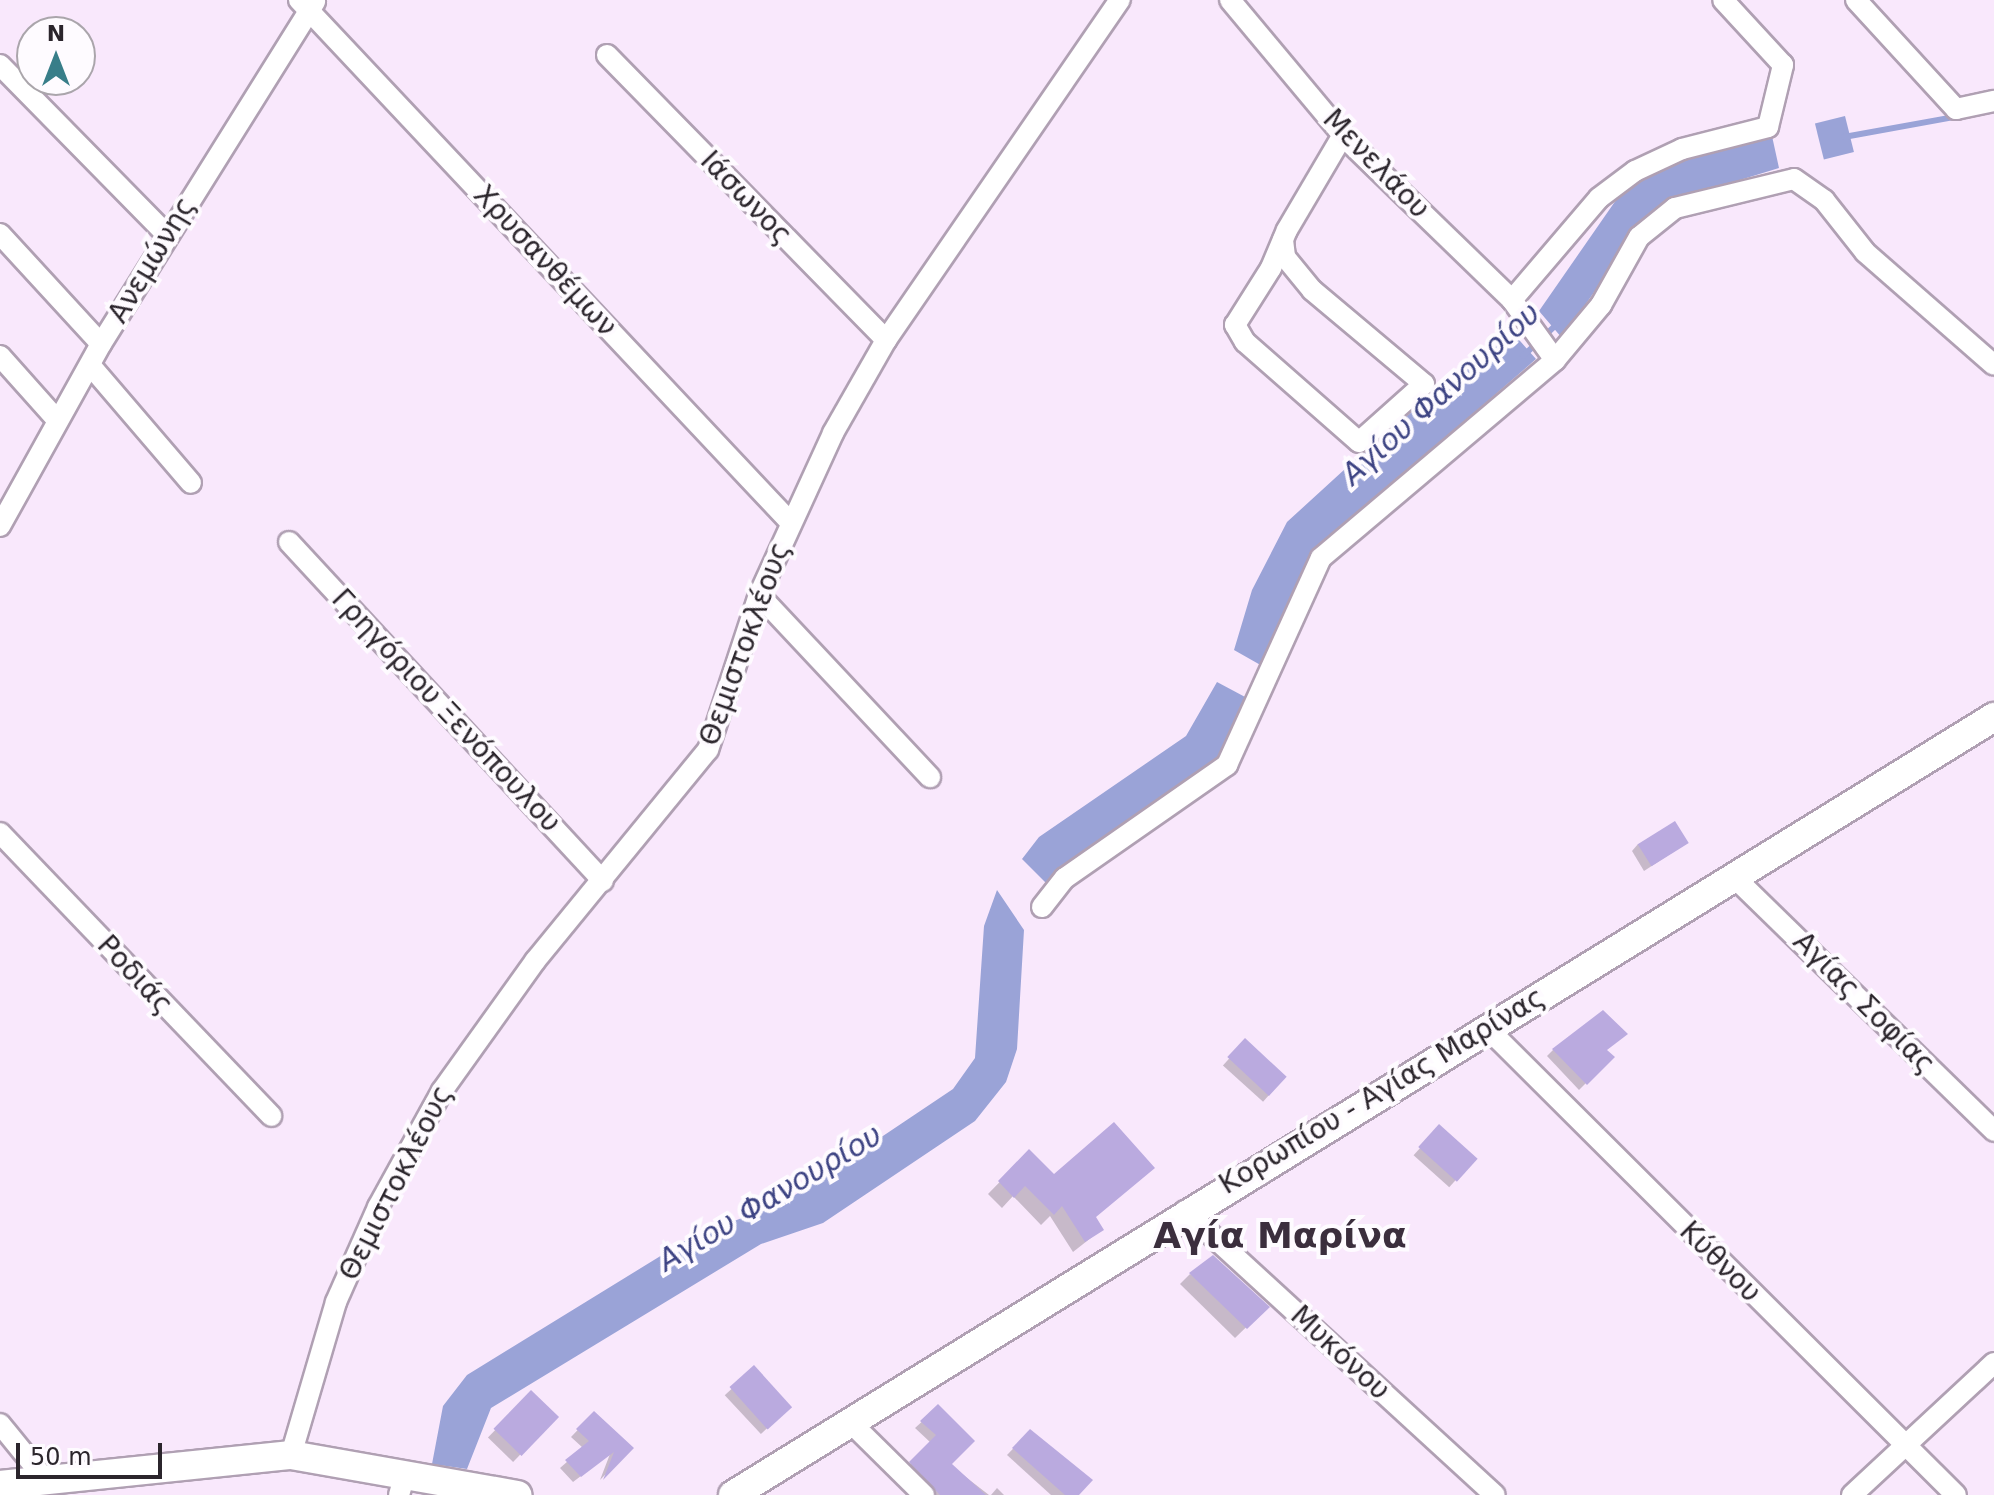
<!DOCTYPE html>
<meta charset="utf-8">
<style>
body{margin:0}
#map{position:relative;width:1994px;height:1495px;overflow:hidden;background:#f9e8fc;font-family:"DejaVu Sans",sans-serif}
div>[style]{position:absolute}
.water>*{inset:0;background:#9aa3d7;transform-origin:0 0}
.shadow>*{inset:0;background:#0003;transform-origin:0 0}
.stream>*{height:6px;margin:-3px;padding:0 3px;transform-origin:3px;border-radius:3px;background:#9aa3d7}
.building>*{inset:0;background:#baaadf;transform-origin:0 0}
.roads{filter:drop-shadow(2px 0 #b0a0b3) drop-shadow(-2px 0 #b0a0b3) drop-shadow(0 2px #b0a0b3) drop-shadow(0 -2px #b0a0b3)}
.minor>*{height:20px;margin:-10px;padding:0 10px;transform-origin:10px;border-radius:10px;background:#fff}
.secondary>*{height:28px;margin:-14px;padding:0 14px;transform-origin:14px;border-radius:14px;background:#fff}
span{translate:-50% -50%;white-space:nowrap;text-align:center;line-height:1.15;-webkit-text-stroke:8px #fefbff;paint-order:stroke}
.street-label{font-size:28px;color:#2b252c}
.water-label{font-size:30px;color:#3d4383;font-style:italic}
.district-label{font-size:36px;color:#3b2e3d;font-weight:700}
.north{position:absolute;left:16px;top:16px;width:80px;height:80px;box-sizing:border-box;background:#fefbff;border:2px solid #aaa5ab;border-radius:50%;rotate:0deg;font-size:22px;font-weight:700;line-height:32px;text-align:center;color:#2b252c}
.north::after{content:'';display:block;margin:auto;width:28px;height:36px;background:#387e89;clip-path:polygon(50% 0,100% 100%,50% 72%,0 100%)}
.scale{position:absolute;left:16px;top:1443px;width:146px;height:36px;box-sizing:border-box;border:4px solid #2b252c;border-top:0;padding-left:10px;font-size:24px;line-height:28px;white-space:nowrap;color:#2b252c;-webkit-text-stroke:6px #fefbff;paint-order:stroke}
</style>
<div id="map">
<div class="water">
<div style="left:1845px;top:116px;width:37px;height:31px;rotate:76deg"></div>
<div style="clip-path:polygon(1751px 136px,1772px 136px,1779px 168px,1688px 196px,1632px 238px,1562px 338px,1539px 311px,1623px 190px,1650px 169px)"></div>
<div style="clip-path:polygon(1513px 333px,1536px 359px,1335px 534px,1264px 667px,1234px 650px,1252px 590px,1287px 522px,1380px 437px)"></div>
<div style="clip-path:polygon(1217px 682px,1247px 698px,1220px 757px,1046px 883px,1022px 859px,1039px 837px,1186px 736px)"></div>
<div style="clip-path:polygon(997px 890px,1024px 930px,1017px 1049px,1006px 1082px,975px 1121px,823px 1223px,761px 1244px,491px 1408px,467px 1469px,432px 1464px,443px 1406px,467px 1375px,693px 1236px,783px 1203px,953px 1089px,975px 1058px,984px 926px)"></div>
</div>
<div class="shadow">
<div style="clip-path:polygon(1687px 843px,1644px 871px,1632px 851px,1638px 844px)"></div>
<div style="left:1245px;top:1041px;width:54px;height:33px;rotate:42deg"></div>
<div style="clip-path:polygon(1553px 1050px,1605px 1051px,1612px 1057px,1579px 1090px,1547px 1056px)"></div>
<div style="left:1439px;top:1127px;width:48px;height:38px;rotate:42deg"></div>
<div style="clip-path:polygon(1029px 1152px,1101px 1230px,1073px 1252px,1050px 1216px,1041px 1225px,1013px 1196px,1002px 1208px,988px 1194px)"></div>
<div style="clip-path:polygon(1190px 1274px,1267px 1307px,1235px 1338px,1180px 1284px)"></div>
<div style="left:754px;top:1368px;width:53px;height:40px;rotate:47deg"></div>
<div style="left:531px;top:1393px;width:35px;height:62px;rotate:44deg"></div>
<div style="clip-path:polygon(938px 1407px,949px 1464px,989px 1495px,931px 1495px,904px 1470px,931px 1443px,915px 1428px)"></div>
<div style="clip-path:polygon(594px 1413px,631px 1448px,600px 1480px,610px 1454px,573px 1482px,560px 1468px,583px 1448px,571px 1437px)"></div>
<div style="clip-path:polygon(1030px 1431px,1074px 1495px,1051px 1495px,1007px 1455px)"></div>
<div style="clip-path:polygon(997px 1488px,1004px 1495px,991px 1495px)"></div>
</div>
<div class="stream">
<div style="left:1844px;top:137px;width:117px;rotate:-10.3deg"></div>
<div style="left:1523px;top:356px;width:48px;rotate:-43.3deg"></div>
</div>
<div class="building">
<div style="left:1675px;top:821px;width:26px;height:44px;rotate:58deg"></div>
<div style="clip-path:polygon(1603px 1010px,1628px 1034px,1607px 1050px,1615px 1057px,1587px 1085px,1552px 1049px)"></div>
<div style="left:1245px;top:1038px;width:57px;height:26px;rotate:43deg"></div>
<div style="clip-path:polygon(1114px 1122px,1155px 1168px,1096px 1217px,1104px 1230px,1085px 1242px,1062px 1206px,1054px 1215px,1025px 1186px,1014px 1198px,998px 1181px,1029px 1149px,1054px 1174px)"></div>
<div style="left:1439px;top:1124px;width:52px;height:31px;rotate:42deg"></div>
<div style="clip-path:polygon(1213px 1255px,1270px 1307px,1247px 1329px,1189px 1273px)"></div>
<div style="left:754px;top:1365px;width:57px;height:33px;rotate:48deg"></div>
<div style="left:531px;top:1390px;width:39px;height:54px;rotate:44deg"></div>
<div style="clip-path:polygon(938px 1404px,975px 1441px,952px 1464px,986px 1495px,940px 1495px,909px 1462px,936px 1435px,920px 1421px)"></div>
<div style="clip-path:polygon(594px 1411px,634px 1448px,603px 1480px,614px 1452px,581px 1477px,565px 1460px,589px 1441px,576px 1429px)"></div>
<div style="clip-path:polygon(1030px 1429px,1093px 1480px,1079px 1495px,1065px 1495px,1012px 1448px)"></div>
</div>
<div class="roads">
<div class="minor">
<div style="left:299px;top:0;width:717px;rotate:46.75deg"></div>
<div style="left:1230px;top:0;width:182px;rotate:50.1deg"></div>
<div style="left:1347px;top:140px;width:230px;rotate:44.1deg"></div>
<div style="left:1512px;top:300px;width:74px;rotate:54.4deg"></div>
<div style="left:1856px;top:0;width:148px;rotate:47.5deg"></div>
<div style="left:1956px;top:109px;width:39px;rotate:-12deg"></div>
<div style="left:607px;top:55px;width:399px;rotate:45.6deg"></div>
<div style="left:0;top:65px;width:238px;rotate:45.5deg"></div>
<div style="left:0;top:234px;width:149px;rotate:47.4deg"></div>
<div style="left:1283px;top:240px;width:17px;rotate:83deg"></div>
<div style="left:1285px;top:257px;width:43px;rotate:50.7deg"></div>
<div style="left:1312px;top:290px;width:146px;rotate:40deg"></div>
<div style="left:1424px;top:384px;width:87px;rotate:138.3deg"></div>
<div style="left:1359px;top:442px;width:152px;rotate:-138.7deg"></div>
<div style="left:1245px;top:342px;width:20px;rotate:-120deg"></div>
<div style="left:1235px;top:325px;width:67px;rotate:-57.7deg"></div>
<div style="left:1271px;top:268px;width:41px;rotate:-67.2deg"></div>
<div style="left:1287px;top:230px;width:110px;rotate:-59.5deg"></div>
<div style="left:1512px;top:300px;width:134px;rotate:-49.5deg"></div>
<div style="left:1599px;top:198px;width:45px;rotate:-36.9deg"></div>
<div style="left:1635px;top:171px;width:52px;rotate:-25.1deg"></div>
<div style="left:1682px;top:149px;width:89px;rotate:-14.3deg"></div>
<div style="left:1768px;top:127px;width:64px;rotate:-76.4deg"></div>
<div style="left:1783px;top:65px;width:88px;rotate:-132.7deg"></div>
<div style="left:0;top:356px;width:86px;rotate:48.3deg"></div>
<div style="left:90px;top:365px;width:155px;rotate:49.4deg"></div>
<div style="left:0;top:526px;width:208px;rotate:-61deg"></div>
<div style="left:101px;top:344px;width:404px;rotate:-58deg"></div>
<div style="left:289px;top:542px;width:462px;rotate:47.2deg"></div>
<div style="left:759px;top:595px;width:250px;rotate:46.8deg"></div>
<div style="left:0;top:833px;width:392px;rotate:46.2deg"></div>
<div style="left:1733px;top:876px;width:365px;rotate:44.3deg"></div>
<div style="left:1042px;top:907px;width:37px;rotate:-52deg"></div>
<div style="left:1065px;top:878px;width:198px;rotate:-34.9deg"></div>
<div style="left:1227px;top:765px;width:227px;rotate:-65.6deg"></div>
<div style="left:1321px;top:558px;width:307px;rotate:-40.2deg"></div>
<div style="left:1555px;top:360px;width:72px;rotate:-50.1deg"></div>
<div style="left:1601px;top:305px;width:78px;rotate:-60.8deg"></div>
<div style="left:1639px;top:237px;width:46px;rotate:-38.9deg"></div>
<div style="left:1675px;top:208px;width:122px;rotate:-13.7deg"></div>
<div style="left:1794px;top:179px;width:37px;rotate:35deg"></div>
<div style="left:1824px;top:200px;width:66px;rotate:51.7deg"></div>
<div style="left:1865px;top:252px;width:171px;rotate:41.2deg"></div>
<div style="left:1486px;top:1027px;width:663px;rotate:44.88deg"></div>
<div style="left:1185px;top:1211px;width:420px;rotate:42.5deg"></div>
<div style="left:850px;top:1422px;width:104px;rotate:44.6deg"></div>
<div style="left:0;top:1424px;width:70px;rotate:50.8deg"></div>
<div style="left:291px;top:1455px;width:159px;rotate:-73.6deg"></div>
<div style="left:336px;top:1302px;width:104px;rotate:-66.1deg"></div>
<div style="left:378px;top:1207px;width:132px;rotate:-61.1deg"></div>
<div style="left:442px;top:1091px;width:160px;rotate:-54.4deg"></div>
<div style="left:535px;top:961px;width:273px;rotate:-50.7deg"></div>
<div style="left:708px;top:750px;width:163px;rotate:-71.8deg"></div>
<div style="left:759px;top:595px;width:178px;rotate:-65.4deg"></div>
<div style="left:833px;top:433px;width:107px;rotate:-60.3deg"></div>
<div style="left:886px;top:340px;width:413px;rotate:-55.5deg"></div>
<div style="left:399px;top:1495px;width:18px;rotate:-74deg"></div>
<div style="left:1852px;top:1495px;width:194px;rotate:-42.9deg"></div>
</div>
<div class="secondary">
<div style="left:0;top:1485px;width:293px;rotate:-5.9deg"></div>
<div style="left:291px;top:1455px;width:230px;rotate:10deg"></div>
<div style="left:733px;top:1495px;width:1482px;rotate:-31.67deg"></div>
</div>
</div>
<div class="street-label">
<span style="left:1376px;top:164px;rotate:46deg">Μενελάου</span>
<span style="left:746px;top:198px;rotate:46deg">Ιάσωνος</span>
<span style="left:152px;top:260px;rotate:-59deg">Ανεμώνης</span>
<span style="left:545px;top:261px;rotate:47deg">Χρυσανθέμων</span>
<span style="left:745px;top:644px;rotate:-70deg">Θεμιστοκλέους</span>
<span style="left:446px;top:711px;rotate:47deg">Γρηγόριου Ξενόπουλου</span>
<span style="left:135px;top:975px;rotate:47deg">Ροδιάς</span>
<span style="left:1864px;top:1003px;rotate:45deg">Αγίας Σοφίας</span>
<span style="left:1382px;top:1091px;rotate:-31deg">Κορωπίου - Αγίας Μαρίνας</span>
<span style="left:396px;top:1183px;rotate:-63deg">Θεμιστοκλέους</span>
<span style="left:1720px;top:1262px;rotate:45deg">Κύθνου</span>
<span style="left:1340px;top:1353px;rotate:43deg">Μυκόνου</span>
</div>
<div class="water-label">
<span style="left:1441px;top:394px;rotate:-42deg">Αγίου Φανουρίου</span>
<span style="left:770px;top:1198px;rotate:-31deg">Αγίου Φανουρίου</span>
</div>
<div class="district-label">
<span style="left:1280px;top:1236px">Αγία Μαρίνα</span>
</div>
<div class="north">N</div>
<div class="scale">50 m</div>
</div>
